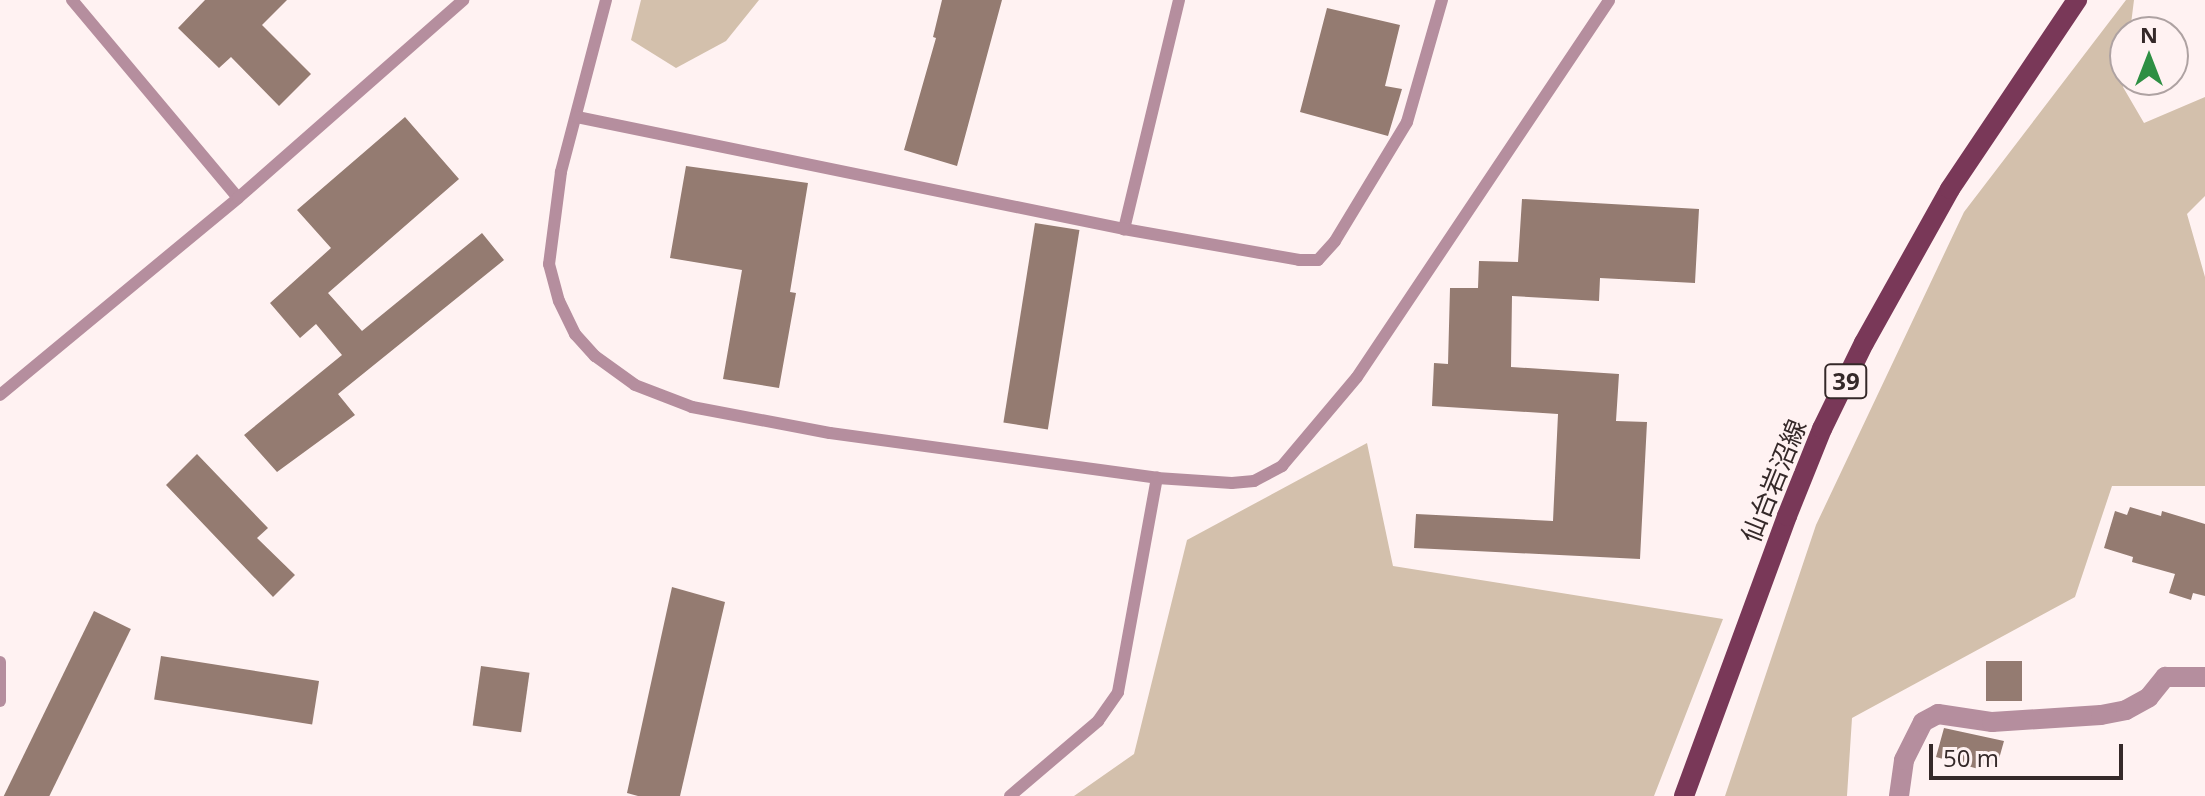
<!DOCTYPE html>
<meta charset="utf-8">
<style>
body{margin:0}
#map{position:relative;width:2205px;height:796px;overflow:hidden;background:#fff2f2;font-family:"Open Sans","Noto Sans JP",sans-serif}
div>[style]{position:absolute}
.green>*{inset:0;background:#d3c0ac}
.building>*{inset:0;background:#947b71;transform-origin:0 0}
.lane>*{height:12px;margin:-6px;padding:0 6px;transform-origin:6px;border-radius:6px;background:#b58e9e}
.street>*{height:20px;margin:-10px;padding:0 10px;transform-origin:10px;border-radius:10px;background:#b58e9e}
.primary>*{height:20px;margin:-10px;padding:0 10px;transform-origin:10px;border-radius:10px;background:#793858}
span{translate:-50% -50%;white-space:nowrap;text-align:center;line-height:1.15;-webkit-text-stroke:6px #fff2f2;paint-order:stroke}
.shield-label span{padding:2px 6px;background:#fff2f2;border:2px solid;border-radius:6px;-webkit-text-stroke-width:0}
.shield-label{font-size:24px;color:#352929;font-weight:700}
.street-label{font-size:26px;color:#352929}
.north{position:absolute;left:2109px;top:16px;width:80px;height:80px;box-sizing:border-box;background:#fff2f2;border:2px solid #aea2a2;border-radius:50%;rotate:0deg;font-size:22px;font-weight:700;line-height:32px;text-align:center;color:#352929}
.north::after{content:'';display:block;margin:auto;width:28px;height:36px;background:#2e8f43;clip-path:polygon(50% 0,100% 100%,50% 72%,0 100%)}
.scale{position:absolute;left:1929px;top:744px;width:194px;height:36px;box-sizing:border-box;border:4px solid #352929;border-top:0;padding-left:10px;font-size:24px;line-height:28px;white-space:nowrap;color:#352929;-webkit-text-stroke:6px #fff2f2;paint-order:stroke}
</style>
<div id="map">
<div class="green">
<div style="clip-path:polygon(641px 0,759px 0,726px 41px,676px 68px,631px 40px)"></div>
<div style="clip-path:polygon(2126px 0,2134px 0,2130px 32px,2125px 32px,2123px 87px,2144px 123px,2205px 97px,2205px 196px,2187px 214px,2205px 277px,2205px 486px,2112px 486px,2075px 597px,1852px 718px,1847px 796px,1725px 796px,1816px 525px,1964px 212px)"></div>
<div style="clip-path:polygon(1367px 443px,1393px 566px,1723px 619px,1654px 796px,1074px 796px,1134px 754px,1187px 540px)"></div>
</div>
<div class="building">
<div style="clip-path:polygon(205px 0,287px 0,262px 25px,311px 74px,279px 106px,231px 57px,219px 68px,178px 28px)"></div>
<div style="clip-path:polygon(942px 0,1002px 0,957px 166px,904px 150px,936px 38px,933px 37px)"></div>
<div style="clip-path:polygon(1327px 8px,1400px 25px,1385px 86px,1402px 89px,1388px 136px,1300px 112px)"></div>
<div style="clip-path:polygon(405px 117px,459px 179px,328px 293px,362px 331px,482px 233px,504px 260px,338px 394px,355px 415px,277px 472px,244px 435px,342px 355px,316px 324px,300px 338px,270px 303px,331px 248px,297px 210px)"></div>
<div style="clip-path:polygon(686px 166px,808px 183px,790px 292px,796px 293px,779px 388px,723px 379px,742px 270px,670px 258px)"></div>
<div style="clip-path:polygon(1522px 199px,1699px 209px,1695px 283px,1600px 278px,1599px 301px,1512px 296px,1511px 367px,1619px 374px,1616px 421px,1647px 422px,1640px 559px,1414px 548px,1416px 514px,1553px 521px,1558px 414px,1432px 406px,1434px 363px,1448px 364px,1450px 288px,1478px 288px,1479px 261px,1518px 262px)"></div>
<div style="left:1035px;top:223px;width:45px;height:202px;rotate:9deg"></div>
<div style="clip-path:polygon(197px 454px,268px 528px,257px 538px,295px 575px,273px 597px,166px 485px)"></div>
<div style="clip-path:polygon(2130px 507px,2161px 516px,2162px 511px,2205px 524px,2205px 596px,2193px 593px,2191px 600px,2169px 593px,2175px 574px,2132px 562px,2133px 557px,2104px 548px,2115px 511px,2127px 515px)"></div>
<div style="clip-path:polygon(672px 587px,725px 602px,680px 796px,638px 796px,627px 793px)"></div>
<div style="left:94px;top:611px;width:41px;height:206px;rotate:26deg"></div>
<div style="left:161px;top:656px;width:160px;height:44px;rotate:9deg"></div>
<div style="left:1986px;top:661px;width:36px;height:40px"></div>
<div style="left:481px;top:666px;width:49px;height:60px;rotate:8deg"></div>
<div style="clip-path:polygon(1944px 728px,2004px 741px,1997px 766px,1984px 762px,1982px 770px,1936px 757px)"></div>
</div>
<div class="lane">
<div style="left:72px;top:0;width:258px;rotate:50deg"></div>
<div style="left:606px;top:0;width:178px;rotate:104.7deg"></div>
<div style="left:561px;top:172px;width:93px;rotate:97.4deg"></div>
<div style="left:549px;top:264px;width:38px;rotate:75deg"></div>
<div style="left:559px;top:301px;width:37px;rotate:64deg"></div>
<div style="left:575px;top:334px;width:30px;rotate:48deg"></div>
<div style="left:595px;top:356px;width:49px;rotate:35.9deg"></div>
<div style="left:635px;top:385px;width:61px;rotate:21.1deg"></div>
<div style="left:692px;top:407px;width:140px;rotate:10.7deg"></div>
<div style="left:830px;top:433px;width:330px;rotate:7.8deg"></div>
<div style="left:1157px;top:478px;width:75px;rotate:3.8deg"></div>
<div style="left:1232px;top:483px;width:22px;rotate:-5deg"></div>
<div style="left:1254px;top:481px;width:32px;rotate:-28deg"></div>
<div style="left:1282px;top:466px;width:116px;rotate:-49.9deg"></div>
<div style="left:1357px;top:377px;width:453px;rotate:-56.2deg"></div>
<div style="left:1179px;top:0;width:236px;rotate:103.5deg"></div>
<div style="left:1124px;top:229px;width:178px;rotate:10deg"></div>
<div style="left:1299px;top:260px;width:19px"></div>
<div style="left:1318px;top:260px;width:25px;rotate:-48deg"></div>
<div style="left:1335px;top:241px;width:139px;rotate:-58.8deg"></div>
<div style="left:1407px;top:122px;width:127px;rotate:-74deg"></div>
<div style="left:577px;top:117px;width:558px;rotate:11.57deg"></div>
<div style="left:0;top:395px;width:309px;rotate:-39.6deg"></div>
<div style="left:238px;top:198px;width:300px;rotate:-41.3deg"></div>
<div style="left:0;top:662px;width:39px;rotate:90deg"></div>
<div style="left:1010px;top:796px;width:116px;rotate:-40.4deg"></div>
<div style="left:1098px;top:721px;width:35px;rotate:-55deg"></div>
<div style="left:1118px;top:692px;width:218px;rotate:-79.7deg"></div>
</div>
<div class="street">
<div style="left:1899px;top:796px;width:36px;rotate:-82deg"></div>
<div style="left:1904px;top:760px;width:42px;rotate:-63.4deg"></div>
<div style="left:1923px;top:722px;width:17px;rotate:-28deg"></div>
<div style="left:1938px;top:714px;width:55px;rotate:8.4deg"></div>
<div style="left:1992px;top:722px;width:109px;rotate:-3.7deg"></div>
<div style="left:2101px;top:715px;width:25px;rotate:-11deg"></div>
<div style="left:2126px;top:710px;width:26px;rotate:-29deg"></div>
<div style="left:2149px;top:697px;width:26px;rotate:-51deg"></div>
<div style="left:2165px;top:677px;width:40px"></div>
</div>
<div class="primary">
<div style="left:1684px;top:796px;width:298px;rotate:-69.8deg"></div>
<div style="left:1787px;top:516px;width:94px;rotate:-68.1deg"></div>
<div style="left:1822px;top:429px;width:96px;rotate:-64deg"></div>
<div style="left:1864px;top:343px;width:176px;rotate:-60.8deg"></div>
<div style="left:1950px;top:189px;width:228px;rotate:-56.1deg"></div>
</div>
<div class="shield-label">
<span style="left:1846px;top:381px">39</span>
</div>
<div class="street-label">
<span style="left:1774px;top:481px;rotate:-68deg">仙台岩沼線</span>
</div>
<div class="north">N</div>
<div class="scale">50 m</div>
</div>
